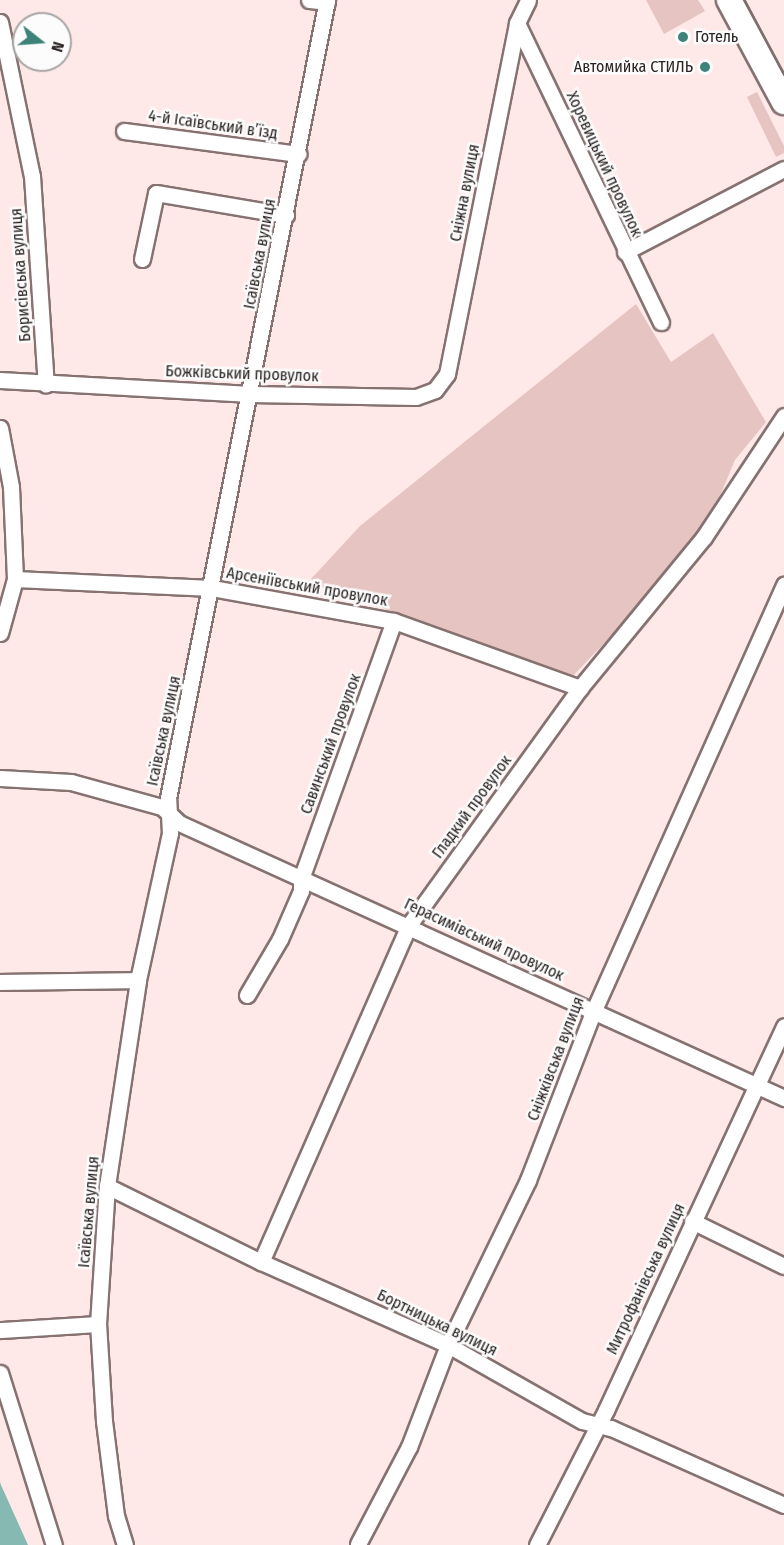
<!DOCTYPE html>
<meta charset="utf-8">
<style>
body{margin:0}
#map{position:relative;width:784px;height:1545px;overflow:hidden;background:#fee9e8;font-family:"Fira Sans Condensed",sans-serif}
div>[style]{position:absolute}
.green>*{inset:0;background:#e6c4c2}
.water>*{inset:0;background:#85b9b1}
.roads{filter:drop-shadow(2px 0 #857271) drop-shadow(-2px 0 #857271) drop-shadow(0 2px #857271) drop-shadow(0 -2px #857271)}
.street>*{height:15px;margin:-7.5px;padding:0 7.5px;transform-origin:7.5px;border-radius:7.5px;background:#fff}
.primary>*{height:24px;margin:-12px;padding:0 12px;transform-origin:12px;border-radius:12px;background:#fff}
.tram>*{height:1.5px;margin:-0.75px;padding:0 0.75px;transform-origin:0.75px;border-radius:0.75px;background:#7c6f6e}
.dots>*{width:16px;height:16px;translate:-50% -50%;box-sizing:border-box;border:3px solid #fcfcfc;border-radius:50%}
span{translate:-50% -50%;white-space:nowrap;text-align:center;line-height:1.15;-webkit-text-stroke:5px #fcfcfc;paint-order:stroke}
.poi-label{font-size:16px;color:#2a2322}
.left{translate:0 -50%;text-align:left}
.right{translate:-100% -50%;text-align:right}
.street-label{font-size:16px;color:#2a2322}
.north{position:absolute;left:12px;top:12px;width:60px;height:60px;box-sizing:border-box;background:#fcfcfc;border:2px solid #a8a5a5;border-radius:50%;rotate:107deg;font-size:16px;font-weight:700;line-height:24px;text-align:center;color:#2a2322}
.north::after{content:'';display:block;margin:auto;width:21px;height:27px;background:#3d837a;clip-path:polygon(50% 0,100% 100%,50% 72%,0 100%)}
</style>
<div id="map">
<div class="green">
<div style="clip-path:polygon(646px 0,698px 0,705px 11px,664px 34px)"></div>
<div style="clip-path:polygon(757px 92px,784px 146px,784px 153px,776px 157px,747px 97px)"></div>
<div style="clip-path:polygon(636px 304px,671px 362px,713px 333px,766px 422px,735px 460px,709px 522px,663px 581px,571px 678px,447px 637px,363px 599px,337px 597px,311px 579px,360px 526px)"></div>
</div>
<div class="water">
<div style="clip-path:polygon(0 1482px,1px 1485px,28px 1545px,0 1545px)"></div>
</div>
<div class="roads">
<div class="street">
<div style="left:309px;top:0;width:18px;rotate:6deg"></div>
<div style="left:0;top:22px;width:157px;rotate:78.3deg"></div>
<div style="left:32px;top:176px;width:209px;rotate:86.2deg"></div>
<div style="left:517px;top:23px;width:332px;rotate:64.3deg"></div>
<div style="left:124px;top:131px;width:176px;rotate:7.5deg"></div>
<div style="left:625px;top:252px;width:179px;rotate:-27.6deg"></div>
<div style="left:142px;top:259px;width:67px;rotate:-78deg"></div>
<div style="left:156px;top:193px;width:132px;rotate:9.6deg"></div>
<div style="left:0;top:380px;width:251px;rotate:3.2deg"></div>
<div style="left:251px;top:394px;width:165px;rotate:1deg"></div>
<div style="left:416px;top:397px;width:20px;rotate:-20deg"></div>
<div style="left:435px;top:390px;width:20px;rotate:-53deg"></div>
<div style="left:447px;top:374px;width:358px;rotate:-78.7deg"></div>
<div style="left:517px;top:23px;width:25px;rotate:-64deg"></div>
<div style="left:0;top:428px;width:60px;rotate:79.4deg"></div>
<div style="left:11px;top:487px;width:92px;rotate:87.5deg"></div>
<div style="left:15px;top:579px;width:56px;rotate:105.5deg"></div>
<div style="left:15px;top:579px;width:197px;rotate:2.6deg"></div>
<div style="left:212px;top:588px;width:185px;rotate:10.3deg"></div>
<div style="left:394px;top:621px;width:198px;rotate:19.8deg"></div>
<div style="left:0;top:778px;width:71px;rotate:3.2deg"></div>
<div style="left:71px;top:782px;width:94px;rotate:15.4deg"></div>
<div style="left:162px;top:807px;width:23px;rotate:43deg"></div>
<div style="left:179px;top:823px;width:665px;rotate:24.44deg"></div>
<div style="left:0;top:982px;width:138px;rotate:-0.8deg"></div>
<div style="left:247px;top:995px;width:65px;rotate:-59.5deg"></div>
<div style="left:280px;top:939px;width:52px;rotate:-66.4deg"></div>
<div style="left:301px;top:891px;width:12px;rotate:-90deg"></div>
<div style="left:301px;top:879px;width:274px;rotate:-70.2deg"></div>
<div style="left:107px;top:1186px;width:172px;rotate:26.3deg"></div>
<div style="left:261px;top:1262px;width:205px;rotate:23.9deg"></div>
<div style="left:448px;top:1345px;width:154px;rotate:29.6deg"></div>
<div style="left:582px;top:1421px;width:30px;rotate:14deg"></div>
<div style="left:611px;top:1428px;width:189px;rotate:24deg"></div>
<div style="left:692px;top:1221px;width:102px;rotate:26.1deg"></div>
<div style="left:261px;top:1262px;width:368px;rotate:-66.3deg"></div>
<div style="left:409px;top:925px;width:292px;rotate:-54.2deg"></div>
<div style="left:580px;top:688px;width:195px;rotate:-50.6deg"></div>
<div style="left:704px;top:537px;width:145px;rotate:-56.5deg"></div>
<div style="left:0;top:1330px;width:98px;rotate:-3.5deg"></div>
<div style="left:0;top:1373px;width:180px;rotate:72.6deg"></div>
<div style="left:358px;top:1544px;width:110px;rotate:-62.3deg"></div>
<div style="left:409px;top:1447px;width:109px;rotate:-69.1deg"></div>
<div style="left:448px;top:1345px;width:183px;rotate:-64.1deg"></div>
<div style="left:528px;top:1180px;width:182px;rotate:-68.8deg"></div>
<div style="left:594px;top:1010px;width:466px;rotate:-65.9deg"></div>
<div style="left:125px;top:1545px;width:30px;rotate:-107deg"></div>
<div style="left:116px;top:1516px;width:96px;rotate:-97.2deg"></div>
<div style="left:104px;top:1421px;width:97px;rotate:-93.5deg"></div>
<div style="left:98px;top:1324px;width:138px;rotate:-86.3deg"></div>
<div style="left:107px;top:1186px;width:208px;rotate:-81.4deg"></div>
<div style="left:138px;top:980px;width:150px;rotate:-77.7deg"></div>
<div style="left:170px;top:833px;width:35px;rotate:-93deg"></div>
<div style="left:168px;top:798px;width:814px;rotate:-78.73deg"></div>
<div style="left:537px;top:1545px;width:152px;rotate:-62.9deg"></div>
<div style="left:606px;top:1410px;width:423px;rotate:-65.1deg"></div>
</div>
<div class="primary">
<div style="left:729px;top:0;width:116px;rotate:61.7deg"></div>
</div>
</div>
<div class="tram">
<div style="left:745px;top:0;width:84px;rotate:62.2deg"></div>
</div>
<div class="dots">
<div style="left:683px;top:37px;background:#3d837a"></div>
<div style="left:705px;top:67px;background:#3d837a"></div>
</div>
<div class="poi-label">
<span class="left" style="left:695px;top:37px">Готель</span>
<span class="right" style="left:693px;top:67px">Автомийка СТИЛЬ</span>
</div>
<div class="street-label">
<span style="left:213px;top:125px;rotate:8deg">4-й Ісаївський в’їзд</span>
<span style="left:604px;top:164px;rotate:65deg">Хоревицький провулок</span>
<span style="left:465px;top:193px;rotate:-79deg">Сніжна вулиця</span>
<span style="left:260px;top:254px;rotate:-79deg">Ісаївська вулиця</span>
<span style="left:21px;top:275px;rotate:-94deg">Борисівська вулиця</span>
<span style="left:242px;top:374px;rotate:2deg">Божківський провулок</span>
<span style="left:307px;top:587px;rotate:10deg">Арсеніївський провулок</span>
<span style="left:164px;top:731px;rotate:-78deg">Ісаївська вулиця</span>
<span style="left:331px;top:744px;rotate:-70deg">Савинський провулок</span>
<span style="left:472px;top:807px;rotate:-54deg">Гладкий провулок</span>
<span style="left:484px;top:940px;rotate:25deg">Герасимівський провулок</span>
<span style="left:556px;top:1059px;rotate:-69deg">Сніжківська вулиця</span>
<span style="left:89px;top:1212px;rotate:-85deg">Ісаївська вулиця</span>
<span style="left:646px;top:1279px;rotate:-65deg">Митрофанівська вулиця</span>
<span style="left:437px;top:1323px;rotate:26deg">Бортницька вулиця</span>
</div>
<div class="north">N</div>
</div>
